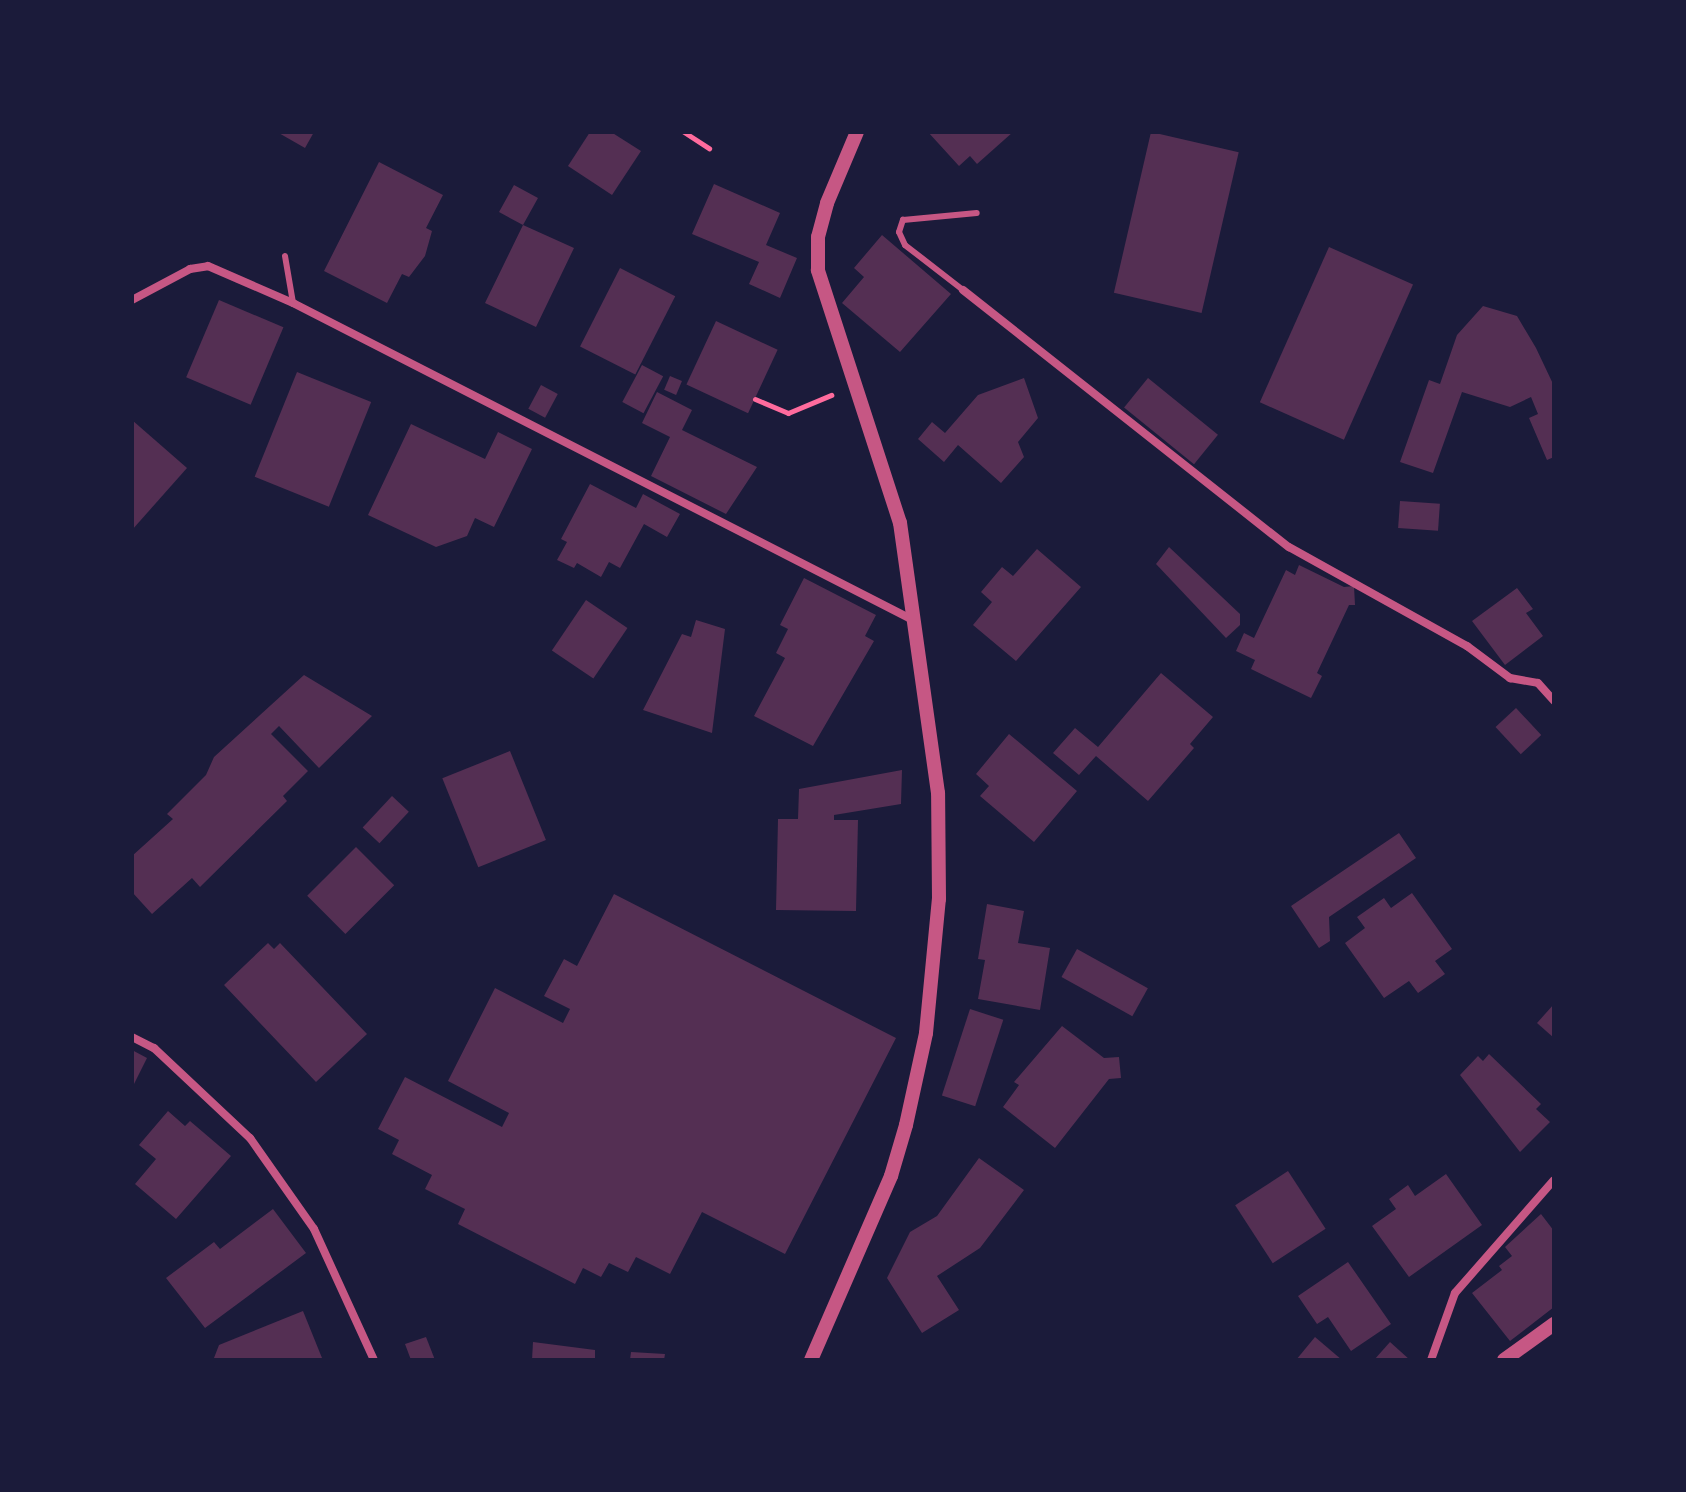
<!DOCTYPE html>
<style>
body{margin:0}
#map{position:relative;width:1686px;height:1492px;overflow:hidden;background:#1b1b3a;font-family:"Exo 2",sans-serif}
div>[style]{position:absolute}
.building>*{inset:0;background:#542f53;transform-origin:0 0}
.path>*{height:5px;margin:-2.5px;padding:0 2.5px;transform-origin:2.5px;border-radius:2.5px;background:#ff6b9d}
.service>*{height:6px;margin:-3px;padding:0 3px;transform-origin:3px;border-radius:3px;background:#c65784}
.minor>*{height:8px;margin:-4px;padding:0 4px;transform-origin:4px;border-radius:4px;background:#c65784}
.tertiary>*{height:14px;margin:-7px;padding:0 7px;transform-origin:7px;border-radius:7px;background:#c65784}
span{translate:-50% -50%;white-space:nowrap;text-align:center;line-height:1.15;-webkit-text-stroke:6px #1b1b3a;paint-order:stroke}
.frame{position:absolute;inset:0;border:134px solid #1b1b3a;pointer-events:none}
</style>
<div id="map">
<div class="building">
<div style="clip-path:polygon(277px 132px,314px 132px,305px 148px)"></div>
<div style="clip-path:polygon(590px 132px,611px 132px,641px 151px,612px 195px,568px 166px)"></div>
<div style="clip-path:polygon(928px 132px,1013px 132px,977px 164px,970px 156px,959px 166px)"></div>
<div style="left:1151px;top:132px;width:90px;height:165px;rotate:13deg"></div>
<div style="clip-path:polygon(379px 162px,443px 195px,426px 228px,432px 231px,425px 256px,409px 277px,402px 274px,387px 303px,324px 271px)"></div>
<div style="clip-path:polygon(714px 184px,780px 213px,766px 245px,797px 258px,780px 298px,749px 284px,759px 262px,692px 234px)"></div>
<div style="clip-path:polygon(514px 185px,538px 198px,523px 225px,574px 248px,536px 327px,485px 303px,523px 225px,499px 212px)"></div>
<div style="clip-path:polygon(882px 235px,951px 294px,900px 352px,842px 303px,864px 277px,854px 268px)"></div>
<div style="left:1329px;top:247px;width:92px;height:170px;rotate:24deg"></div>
<div style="left:620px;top:268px;width:62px;height:88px;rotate:27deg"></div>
<div style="left:219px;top:300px;width:70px;height:84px;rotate:23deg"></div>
<div style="clip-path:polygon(1483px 306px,1517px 316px,1536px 348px,1554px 386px,1554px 457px,1547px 460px,1529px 418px,1538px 414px,1531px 397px,1510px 407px,1462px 392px,1433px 473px,1400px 462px,1429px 380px,1440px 384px,1457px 335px)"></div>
<div style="left:716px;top:321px;width:68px;height:70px;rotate:25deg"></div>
<div style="left:642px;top:365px;width:24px;height:42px;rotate:28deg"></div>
<div style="left:297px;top:372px;width:80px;height:113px;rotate:22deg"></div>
<div style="left:670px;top:376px;width:13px;height:15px;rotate:23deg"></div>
<div style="clip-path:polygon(1024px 378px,1038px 418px,1018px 442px,1024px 457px,1001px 483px,958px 445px,944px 462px,918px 439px,932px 422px,945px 433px,978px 395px)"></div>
<div style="left:1148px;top:378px;width:90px;height:38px;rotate:39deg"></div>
<div style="left:541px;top:385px;width:19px;height:27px;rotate:28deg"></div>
<div style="clip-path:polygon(657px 392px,692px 410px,682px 430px,757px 467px,726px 514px,651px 476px,670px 437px,642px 423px)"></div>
<div style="clip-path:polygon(132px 420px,187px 468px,132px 530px)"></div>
<div style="clip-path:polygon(411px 424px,485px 459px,498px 432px,532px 449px,494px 527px,475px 518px,467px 536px,436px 547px,368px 515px)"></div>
<div style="clip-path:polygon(590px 484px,636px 508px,643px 494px,680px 514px,667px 537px,644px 524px,620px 568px,609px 562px,601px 577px,577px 563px,574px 568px,557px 560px,567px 542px,561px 539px)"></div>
<div style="left:1400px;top:501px;width:40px;height:27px;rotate:4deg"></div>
<div style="clip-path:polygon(1169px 547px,1240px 614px,1240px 625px,1226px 638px,1156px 564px)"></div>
<div style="clip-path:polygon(1037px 549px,1081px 587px,1016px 661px,973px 625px,992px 602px,981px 592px,1002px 567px,1013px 576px)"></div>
<div style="clip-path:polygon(1299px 565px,1344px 587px,1354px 586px,1355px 605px,1349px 605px,1317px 673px,1322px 676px,1311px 698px,1251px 669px,1255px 660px,1236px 651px,1244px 633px,1254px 638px,1286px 570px,1295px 575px)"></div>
<div style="clip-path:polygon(804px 578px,876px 615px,865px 636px,874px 641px,813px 746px,754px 716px,785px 658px,776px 653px,788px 629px,780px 625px)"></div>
<div style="clip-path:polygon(1517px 588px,1533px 609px,1526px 613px,1543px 636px,1505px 665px,1472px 621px)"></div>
<div style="left:586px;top:600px;width:50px;height:61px;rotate:34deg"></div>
<div style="clip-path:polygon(696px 620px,725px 629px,712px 733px,643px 710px,682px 634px,691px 637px)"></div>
<div style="clip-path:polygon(1161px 673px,1213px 717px,1190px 744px,1194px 748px,1148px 801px,1096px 756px,1079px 775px,1053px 753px,1075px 728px,1098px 747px)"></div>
<div style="clip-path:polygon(304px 675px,372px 716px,319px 768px,279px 726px,271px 734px,308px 771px,283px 796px,287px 801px,200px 887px,192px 878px,152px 914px,132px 892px,132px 856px,173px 819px,167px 814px,206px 775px,214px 757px)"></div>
<div style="left:1516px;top:708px;width:37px;height:28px;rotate:47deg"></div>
<div style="clip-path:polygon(1009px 734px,1077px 791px,1034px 842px,980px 796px,989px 786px,976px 774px)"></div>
<div style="left:510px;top:751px;width:96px;height:73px;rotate:68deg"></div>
<div style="clip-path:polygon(902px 770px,901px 804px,834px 815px,834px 820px,858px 820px,856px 911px,776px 910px,778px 819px,798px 819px,799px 789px)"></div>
<div style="left:392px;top:796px;width:23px;height:43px;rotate:43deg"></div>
<div style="clip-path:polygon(1399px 833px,1416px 858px,1329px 917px,1330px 941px,1319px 948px,1291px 906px)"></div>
<div style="left:356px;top:847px;width:54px;height:69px;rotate:45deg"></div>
<div style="clip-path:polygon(1412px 893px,1452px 949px,1435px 961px,1445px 974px,1418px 993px,1409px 981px,1384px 998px,1345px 943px,1365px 928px,1357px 917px,1384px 898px,1391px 908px)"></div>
<div style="clip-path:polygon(614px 894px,896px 1038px,785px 1254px,702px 1212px,670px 1274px,636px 1257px,628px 1272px,609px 1263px,601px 1277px,583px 1268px,575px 1284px,458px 1224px,465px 1209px,425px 1189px,432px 1175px,392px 1154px,399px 1140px,378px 1129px,405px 1077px,502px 1127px,509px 1113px,448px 1081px,495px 988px,563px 1023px,570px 1009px,544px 996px,564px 959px,577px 966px)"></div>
<div style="clip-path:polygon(987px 904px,1024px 911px,1018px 943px,1050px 948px,1040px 1010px,978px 999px,985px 960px,978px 959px)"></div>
<div style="clip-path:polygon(268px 943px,274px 949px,280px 943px,367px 1034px,316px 1082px,224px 985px)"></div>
<div style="left:1077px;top:949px;width:81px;height:32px;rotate:29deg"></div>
<div style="clip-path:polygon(1554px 1004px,1554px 1038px,1537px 1023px)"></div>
<div style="left:970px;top:1009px;width:35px;height:91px;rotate:18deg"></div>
<div style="clip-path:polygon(1062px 1026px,1104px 1058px,1119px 1057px,1121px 1078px,1109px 1079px,1055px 1148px,1003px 1107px,1019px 1085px,1014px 1082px)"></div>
<div style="clip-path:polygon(132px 1050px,147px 1058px,132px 1088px)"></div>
<div style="clip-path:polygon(1489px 1054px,1541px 1104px,1536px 1109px,1550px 1122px,1520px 1152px,1460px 1075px,1478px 1056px,1483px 1061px)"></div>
<div style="clip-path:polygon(168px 1111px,185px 1126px,190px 1121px,231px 1156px,176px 1219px,135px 1184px,156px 1159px,139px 1145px)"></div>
<div style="clip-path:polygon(979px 1158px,1024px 1190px,980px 1248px,937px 1276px,959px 1310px,922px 1333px,887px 1278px,910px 1232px,937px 1216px)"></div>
<div style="left:1288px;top:1171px;width:69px;height:63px;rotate:57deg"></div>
<div style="clip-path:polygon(1446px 1174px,1482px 1225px,1409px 1277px,1372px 1226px,1396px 1209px,1389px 1199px,1408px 1185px,1415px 1196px)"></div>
<div style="clip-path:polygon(273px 1209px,306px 1253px,205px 1328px,166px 1278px,214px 1242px,220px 1249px)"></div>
<div style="clip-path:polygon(1541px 1214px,1554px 1231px,1554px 1307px,1510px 1341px,1472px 1293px,1502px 1270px,1499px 1266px,1512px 1256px,1505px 1247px)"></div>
<div style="clip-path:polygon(1348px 1262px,1391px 1324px,1351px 1351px,1328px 1317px,1317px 1324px,1298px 1296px)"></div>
<div style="clip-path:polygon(303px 1311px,322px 1358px,214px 1358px,219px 1345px)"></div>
<div style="clip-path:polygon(426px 1337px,435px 1360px,411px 1360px,405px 1344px)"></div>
<div style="clip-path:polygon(1315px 1337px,1342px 1360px,1296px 1360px)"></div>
<div style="clip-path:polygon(533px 1342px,595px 1350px,595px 1360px,532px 1360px)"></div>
<div style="clip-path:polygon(1390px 1342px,1410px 1360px,1374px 1360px)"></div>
<div style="clip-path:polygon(631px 1352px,665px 1354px,664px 1360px,630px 1360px)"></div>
</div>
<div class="path">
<div style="left:684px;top:132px;width:30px;rotate:33deg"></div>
<div style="left:755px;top:399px;width:36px;rotate:23deg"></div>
<div style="left:788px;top:413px;width:47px;rotate:-22.7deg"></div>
</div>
<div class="service">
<div style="left:285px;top:256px;width:48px;rotate:80.3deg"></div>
<div style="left:963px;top:290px;width:73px;rotate:-142.2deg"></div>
<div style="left:905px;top:245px;width:14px;rotate:-115deg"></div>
<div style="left:899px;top:232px;width:13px;rotate:-72deg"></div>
<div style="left:903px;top:220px;width:74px;rotate:-5.4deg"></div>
</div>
<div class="minor">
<div style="left:963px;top:290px;width:415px;rotate:38.3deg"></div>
<div style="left:1289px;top:547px;width:204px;rotate:29.1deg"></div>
<div style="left:1467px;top:646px;width:54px;rotate:36.7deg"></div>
<div style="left:1510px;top:678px;width:28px;rotate:10deg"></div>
<div style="left:1538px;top:683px;width:24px;rotate:48deg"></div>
<div style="left:132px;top:300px;width:66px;rotate:-28.1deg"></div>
<div style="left:190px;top:269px;width:18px;rotate:-9deg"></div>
<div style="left:208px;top:266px;width:93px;rotate:23.5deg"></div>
<div style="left:293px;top:303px;width:696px;rotate:27.08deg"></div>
<div style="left:132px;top:1037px;width:25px;rotate:27deg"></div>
<div style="left:154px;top:1048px;width:132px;rotate:43.2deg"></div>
<div style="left:250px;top:1138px;width:111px;rotate:54.9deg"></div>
<div style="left:314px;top:1229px;width:144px;rotate:65.4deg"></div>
<div style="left:1431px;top:1360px;width:71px;rotate:-70.3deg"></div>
<div style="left:1455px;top:1293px;width:150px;rotate:-48.8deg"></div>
</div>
<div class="tertiary">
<div style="left:811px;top:1360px;width:201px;rotate:-66.5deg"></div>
<div style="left:891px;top:1176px;width:53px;rotate:-73.6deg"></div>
<div style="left:906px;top:1125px;width:94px;rotate:-77.7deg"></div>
<div style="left:926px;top:1033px;width:135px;rotate:-84.5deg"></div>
<div style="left:939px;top:899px;width:106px;rotate:-90.5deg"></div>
<div style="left:938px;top:793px;width:273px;rotate:-98deg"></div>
<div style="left:900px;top:523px;width:266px;rotate:-108deg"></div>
<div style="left:818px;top:270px;width:33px;rotate:-90deg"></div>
<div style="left:818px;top:237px;width:35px;rotate:-75deg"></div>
<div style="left:827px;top:203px;width:77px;rotate:-67.1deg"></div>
<div style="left:1504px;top:1360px;width:62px;rotate:-35.8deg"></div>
</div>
<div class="frame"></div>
</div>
